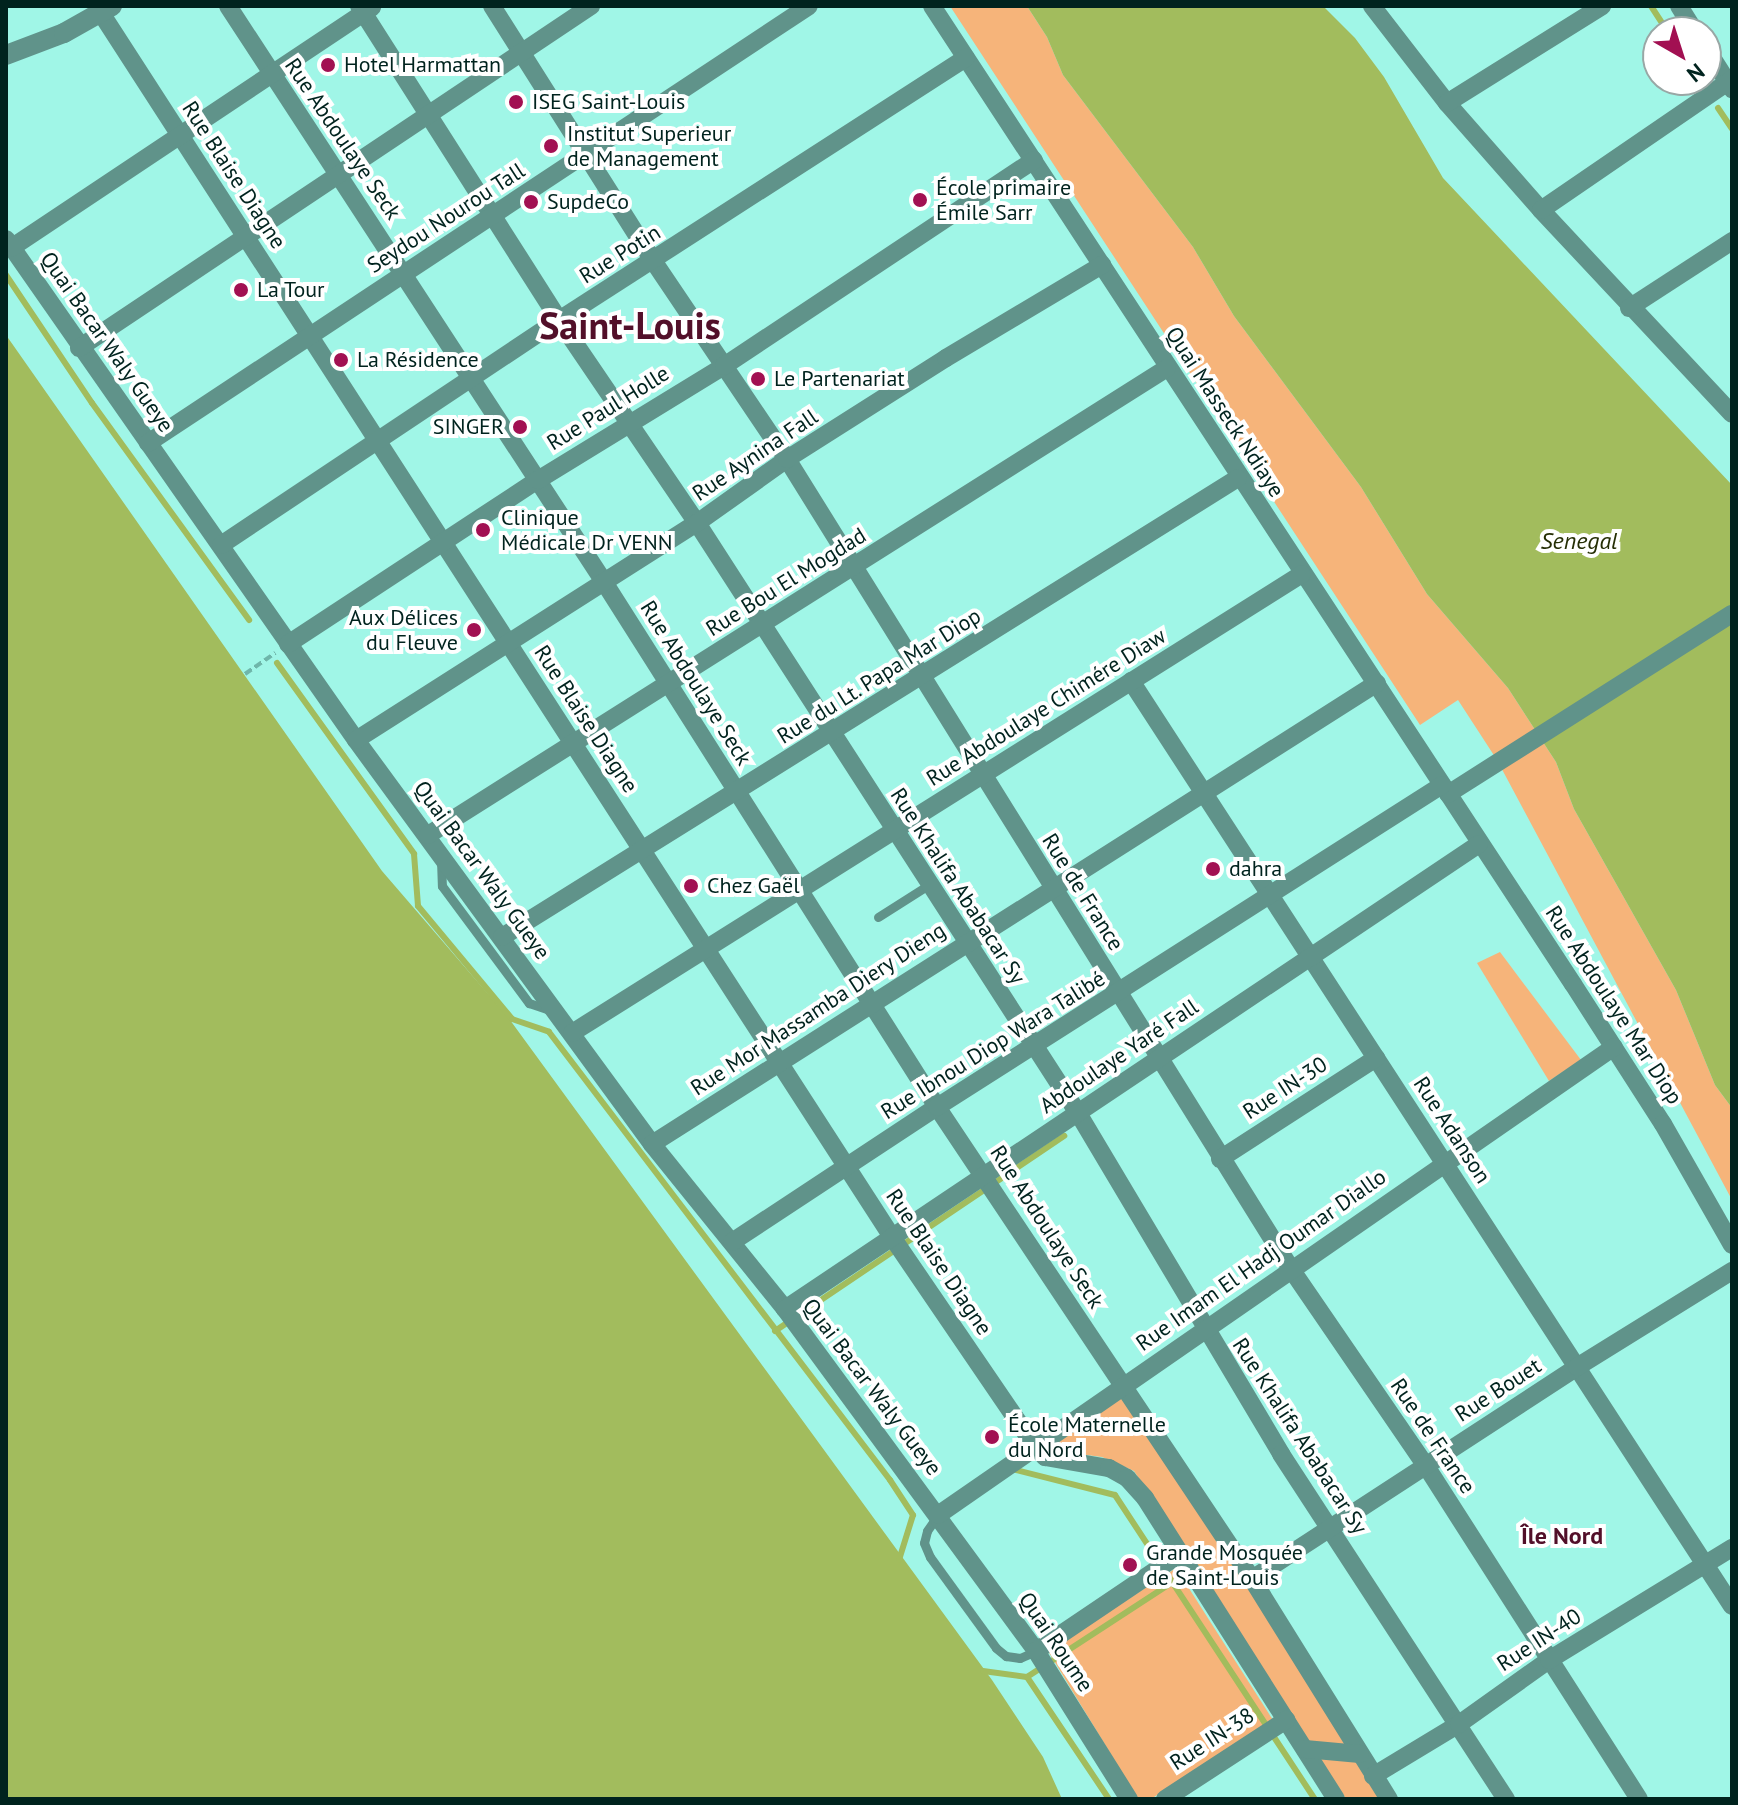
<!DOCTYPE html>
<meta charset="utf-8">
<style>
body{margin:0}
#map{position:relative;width:1738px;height:1805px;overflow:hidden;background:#a0f6e7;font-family:"PT Sans",sans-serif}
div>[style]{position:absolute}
.green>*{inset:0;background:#f6b47a}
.water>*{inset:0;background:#a2bc5d}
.stream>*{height:6px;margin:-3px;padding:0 3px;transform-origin:3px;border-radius:3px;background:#a2bc5d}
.path>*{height:4px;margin-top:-2px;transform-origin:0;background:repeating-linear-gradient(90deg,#6fb6aa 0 8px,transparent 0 12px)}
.service>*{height:9px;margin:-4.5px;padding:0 4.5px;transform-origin:4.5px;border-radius:4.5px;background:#60938a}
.minor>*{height:18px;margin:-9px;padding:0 9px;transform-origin:9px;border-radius:9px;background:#60938a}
.tertiary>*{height:20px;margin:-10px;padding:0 10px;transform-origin:10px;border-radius:10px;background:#60938a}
.dots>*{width:22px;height:22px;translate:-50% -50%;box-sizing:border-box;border:4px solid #fff;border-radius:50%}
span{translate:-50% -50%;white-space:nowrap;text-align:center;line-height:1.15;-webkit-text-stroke:8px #fff;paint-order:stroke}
.poi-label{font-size:22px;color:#00231e}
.left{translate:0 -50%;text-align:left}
.right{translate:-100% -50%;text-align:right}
.street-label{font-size:22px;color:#00231e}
.water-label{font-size:24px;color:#252e05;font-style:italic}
.neighbourhood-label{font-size:24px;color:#520f29;font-weight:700}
.town-label{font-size:38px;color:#520f29;font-weight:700}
.frame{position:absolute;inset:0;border:8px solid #00231e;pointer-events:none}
.north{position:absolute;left:1642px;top:16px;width:80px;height:80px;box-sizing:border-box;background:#fff;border:2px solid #99a7a5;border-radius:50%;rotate:141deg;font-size:22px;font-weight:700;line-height:32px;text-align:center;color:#00231e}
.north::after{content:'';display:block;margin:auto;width:28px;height:36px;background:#a21052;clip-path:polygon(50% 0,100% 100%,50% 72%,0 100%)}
</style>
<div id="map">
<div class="green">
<div style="clip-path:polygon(950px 6px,1027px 6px,1047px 37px,1063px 75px,1193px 247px,1234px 316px,1361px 487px,1427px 594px,1508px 688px,1556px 762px,1574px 809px,1676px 990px,1715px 1085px,1732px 1108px,1732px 1200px,1497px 760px,1458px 700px,1420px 725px)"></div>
<div style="clip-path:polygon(1500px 952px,1581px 1060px,1549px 1081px,1477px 963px)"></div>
<div style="clip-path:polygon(1121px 1394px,1387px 1799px,1346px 1799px,1134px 1471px,1102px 1457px,1041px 1449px)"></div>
<div style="clip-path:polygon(1176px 1568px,1273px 1720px,1151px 1799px,1138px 1799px,1048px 1651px)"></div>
</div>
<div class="water">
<div style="clip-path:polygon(1027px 6px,1323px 6px,1355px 38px,1384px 77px,1443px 178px,1732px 485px,1732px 1108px,1715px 1085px,1676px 990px,1574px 809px,1556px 762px,1508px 688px,1427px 594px,1361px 487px,1234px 316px,1193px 247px,1063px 75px,1047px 37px)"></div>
<div style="clip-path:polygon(6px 335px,382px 871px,507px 1016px,992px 1680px,1043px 1757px,1062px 1799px,6px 1799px)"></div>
</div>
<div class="stream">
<div style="left:1651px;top:6px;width:31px;rotate:57deg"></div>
<div style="left:1700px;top:80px;width:1px;rotate:90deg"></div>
<div style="left:1718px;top:108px;width:25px;rotate:56deg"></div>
<div style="left:6px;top:275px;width:154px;rotate:56.1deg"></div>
<div style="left:92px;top:403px;width:268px;rotate:54.1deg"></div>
<div style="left:277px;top:663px;width:235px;rotate:54.3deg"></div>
<div style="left:414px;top:854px;width:52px;rotate:85.6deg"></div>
<div style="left:418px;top:906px;width:147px;rotate:50.2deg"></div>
<div style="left:512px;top:1019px;width:39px;rotate:19deg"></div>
<div style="left:549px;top:1032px;width:563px;rotate:52.72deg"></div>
<div style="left:890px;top:1480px;width:42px;rotate:56.7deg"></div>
<div style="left:913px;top:1515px;width:47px;rotate:107.3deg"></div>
<div style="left:775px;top:1331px;width:349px;rotate:-34deg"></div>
<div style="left:1012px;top:1469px;width:106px;rotate:14.2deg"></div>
<div style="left:1115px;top:1495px;width:364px;rotate:56.7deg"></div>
<div style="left:983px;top:1671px;width:44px;rotate:7.8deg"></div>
<div style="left:1027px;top:1677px;width:147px;rotate:56.1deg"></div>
<div style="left:1027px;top:1677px;width:174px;rotate:-33.1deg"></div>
</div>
<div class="path">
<div style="left:245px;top:674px;width:37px;rotate:-35deg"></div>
</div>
<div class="service">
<div style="left:441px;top:860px;width:26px;rotate:88deg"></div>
<div style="left:442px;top:886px;width:146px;rotate:53.4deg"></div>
<div style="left:529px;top:1003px;width:21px;rotate:19deg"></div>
<div style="left:878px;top:917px;width:62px;rotate:-32.4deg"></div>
<div style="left:938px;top:1515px;width:19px;rotate:125deg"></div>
<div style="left:927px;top:1531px;width:12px;rotate:104deg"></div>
<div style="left:924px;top:1543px;width:15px;rotate:67deg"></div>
<div style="left:930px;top:1557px;width:112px;rotate:54deg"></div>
<div style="left:996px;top:1648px;width:13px;rotate:39deg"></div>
<div style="left:1006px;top:1656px;width:14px;rotate:8deg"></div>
<div style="left:1020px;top:1658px;width:17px;rotate:-24deg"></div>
</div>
<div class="minor">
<div style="left:228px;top:6px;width:688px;rotate:56.86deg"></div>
<div style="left:604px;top:582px;width:622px;rotate:57.61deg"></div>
<div style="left:937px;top:1107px;width:567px;rotate:56.28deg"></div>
<div style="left:1252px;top:1579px;width:259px;rotate:58.1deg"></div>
<div style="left:359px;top:6px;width:372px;rotate:57.5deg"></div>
<div style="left:559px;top:320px;width:245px;rotate:55.8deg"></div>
<div style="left:697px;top:523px;width:702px;rotate:57.15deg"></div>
<div style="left:1078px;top:1113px;width:397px;rotate:59.2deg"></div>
<div style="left:1281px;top:1454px;width:412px;rotate:56.9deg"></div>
<div style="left:492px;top:6px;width:303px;rotate:57.7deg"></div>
<div style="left:654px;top:262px;width:238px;rotate:56deg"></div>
<div style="left:787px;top:459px;width:954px;rotate:58.11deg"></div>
<div style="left:1291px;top:1269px;width:239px;rotate:55.6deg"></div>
<div style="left:1426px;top:1466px;width:395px;rotate:57.4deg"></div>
<div style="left:932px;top:6px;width:1169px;rotate:56.76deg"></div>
<div style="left:1573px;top:984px;width:166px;rotate:57.3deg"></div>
<div style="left:1663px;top:1124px;width:139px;rotate:60.3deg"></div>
<div style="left:1372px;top:6px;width:123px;rotate:52.3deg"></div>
<div style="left:1447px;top:103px;width:142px;rotate:48.7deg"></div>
<div style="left:1541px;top:210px;width:279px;rotate:46.9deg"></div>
<div style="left:1679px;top:6px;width:31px;rotate:58deg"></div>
<div style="left:101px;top:13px;width:1457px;rotate:57.13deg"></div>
<div style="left:892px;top:1237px;width:255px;rotate:55.7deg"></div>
<div style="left:1036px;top:1448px;width:13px;rotate:45deg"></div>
<div style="left:1045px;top:1457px;width:65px;rotate:9.8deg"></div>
<div style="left:1109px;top:1468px;width:21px;rotate:29deg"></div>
<div style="left:1127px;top:1478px;width:27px;rotate:48deg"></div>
<div style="left:1145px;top:1498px;width:356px;rotate:57.6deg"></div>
<div style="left:1706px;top:48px;width:49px;rotate:57.6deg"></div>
<div style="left:1447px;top:103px;width:183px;rotate:-32deg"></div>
<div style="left:1541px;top:210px;width:232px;rotate:-34.4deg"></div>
<div style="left:6px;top:239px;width:611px;rotate:55.06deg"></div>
<div style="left:356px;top:740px;width:501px;rotate:53.77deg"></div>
<div style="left:652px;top:1144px;width:212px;rotate:51.1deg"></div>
<div style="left:785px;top:1309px;width:424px;rotate:53.7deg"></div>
<div style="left:1036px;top:1651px;width:175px;rotate:57.9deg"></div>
<div style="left:11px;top:248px;width:434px;rotate:-33.7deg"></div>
<div style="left:1629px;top:308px;width:123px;rotate:-33deg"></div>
<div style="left:79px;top:348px;width:616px;rotate:-33.74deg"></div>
<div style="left:148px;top:443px;width:792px;rotate:-33.47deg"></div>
<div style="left:221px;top:545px;width:406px;rotate:-33.7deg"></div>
<div style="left:559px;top:320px;width:484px;rotate:-32.8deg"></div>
<div style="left:288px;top:644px;width:299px;rotate:-33.3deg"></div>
<div style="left:538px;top:480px;width:218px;rotate:-31.5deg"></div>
<div style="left:724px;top:366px;width:372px;rotate:-33.6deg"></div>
<div style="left:1131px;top:681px;width:1103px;rotate:56.99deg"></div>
<div style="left:356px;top:740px;width:404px;rotate:-32.5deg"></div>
<div style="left:697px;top:523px;width:110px;rotate:-35.4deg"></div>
<div style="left:787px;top:459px;width:188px;rotate:-32.4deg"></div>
<div style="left:946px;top:358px;width:182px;rotate:-30.8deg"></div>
<div style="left:1448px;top:794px;width:336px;rotate:-32.4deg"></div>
<div style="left:428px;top:835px;width:874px;rotate:-32.29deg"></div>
<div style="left:502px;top:937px;width:867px;rotate:-31.95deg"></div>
<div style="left:572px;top:1033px;width:862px;rotate:-32.16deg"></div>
<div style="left:652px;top:1144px;width:859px;rotate:-32.45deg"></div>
<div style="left:1220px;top:1159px;width:186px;rotate:-32.9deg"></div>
<div style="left:732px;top:1242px;width:245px;rotate:-33.4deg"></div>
<div style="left:937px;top:1107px;width:599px;rotate:-32.52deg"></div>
<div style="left:785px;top:1309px;width:835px;rotate:-33.82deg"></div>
<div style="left:938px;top:1515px;width:822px;rotate:-34.7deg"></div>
<div style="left:1252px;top:1579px;width:388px;rotate:-33.1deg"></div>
<div style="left:1577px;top:1367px;width:182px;rotate:-31.8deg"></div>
<div style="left:1036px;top:1651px;width:174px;rotate:-34deg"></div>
<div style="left:1305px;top:1749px;width:55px;rotate:5.2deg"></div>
<div style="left:1373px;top:1776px;width:100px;rotate:-31.2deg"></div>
<div style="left:1459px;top:1724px;width:110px;rotate:-35.4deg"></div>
<div style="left:1549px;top:1660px;width:215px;rotate:-31.5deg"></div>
<div style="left:1165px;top:1799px;width:145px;rotate:-33.1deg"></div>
</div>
<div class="tertiary">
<div style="left:6px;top:55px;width:62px;rotate:-20.8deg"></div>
<div style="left:64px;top:33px;width:55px;rotate:-29.4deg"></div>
</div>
<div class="dots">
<div style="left:328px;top:65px;background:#a21052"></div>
<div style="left:516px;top:102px;background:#a21052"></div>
<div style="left:551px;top:146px;background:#a21052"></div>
<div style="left:920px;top:200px;background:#a21052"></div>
<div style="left:531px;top:202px;background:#a21052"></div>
<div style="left:241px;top:290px;background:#a21052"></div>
<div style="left:341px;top:360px;background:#a21052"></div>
<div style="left:758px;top:379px;background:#a21052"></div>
<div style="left:520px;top:427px;background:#a21052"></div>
<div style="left:483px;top:530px;background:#a21052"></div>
<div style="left:474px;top:630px;background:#a21052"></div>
<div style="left:1213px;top:869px;background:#a21052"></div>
<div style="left:691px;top:886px;background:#a21052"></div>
<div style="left:992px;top:1437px;background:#a21052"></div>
<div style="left:1130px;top:1565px;background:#a21052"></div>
</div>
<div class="poi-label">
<span class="left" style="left:344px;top:65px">Hotel Harmattan</span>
<span class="left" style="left:532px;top:102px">ISEG Saint-Louis</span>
<span class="left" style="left:567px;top:146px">Institut Superieur<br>de Management</span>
<span class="left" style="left:936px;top:200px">École primaire<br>Émile Sarr</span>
<span class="left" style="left:547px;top:202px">SupdeCo</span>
<span class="left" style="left:257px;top:290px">La Tour</span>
<span class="left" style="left:357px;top:360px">La Résidence</span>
<span class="left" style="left:774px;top:379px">Le Partenariat</span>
<span class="right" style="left:504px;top:427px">SINGER</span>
<span class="left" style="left:501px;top:530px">Clinique<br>Médicale Dr VENN</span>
<span class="right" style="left:458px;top:630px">Aux Délices<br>du Fleuve</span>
<span class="left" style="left:1229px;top:869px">dahra</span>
<span class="left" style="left:707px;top:886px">Chez Gaël</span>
<span class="left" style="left:1008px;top:1437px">École Maternelle<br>du Nord</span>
<span class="left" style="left:1146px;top:1565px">Grande Mosquée<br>de Saint-Louis</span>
</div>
<div class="street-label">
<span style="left:343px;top:139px;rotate:56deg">Rue Abdoulaye Seck</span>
<span style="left:234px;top:175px;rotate:57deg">Rue Blaise Diagne</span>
<span style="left:446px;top:218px;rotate:-33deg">Seydou Nourou Tall</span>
<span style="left:620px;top:254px;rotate:-32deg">Rue Potin</span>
<span style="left:107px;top:342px;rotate:55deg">Quai Bacar Waly Gueye</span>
<span style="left:608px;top:408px;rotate:-32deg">Rue Paul Holle</span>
<span style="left:1225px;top:412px;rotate:57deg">Quai Masseck Ndiaye</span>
<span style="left:755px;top:455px;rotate:-34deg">Rue Aynina Fall</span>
<span style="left:786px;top:582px;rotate:-32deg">Rue Bou El Mogdad</span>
<span style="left:879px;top:676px;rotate:-32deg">Rue du Lt. Papa Mar Diop</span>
<span style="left:696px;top:683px;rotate:58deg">Rue Abdoulaye Seck</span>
<span style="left:1046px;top:707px;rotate:-32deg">Rue Abdoulaye Chimére Diaw</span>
<span style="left:586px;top:719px;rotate:57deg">Rue Blaise Diagne</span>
<span style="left:482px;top:870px;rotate:54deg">Quai Bacar Waly Gueye</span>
<span style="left:958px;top:886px;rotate:57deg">Rue Khalifa Ababacar Sy</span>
<span style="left:1083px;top:892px;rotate:58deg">Rue de France</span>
<span style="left:1614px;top:1005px;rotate:57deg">Rue Abdoulaye Mar Diop</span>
<span style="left:818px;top:1009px;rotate:-33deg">Rue Mor Massamba Diery Dieng</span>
<span style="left:993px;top:1045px;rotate:-32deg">Rue Ibnou Diop Wara Talibé</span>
<span style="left:1119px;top:1056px;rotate:-34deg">Abdoulaye Yaré Fall</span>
<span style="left:1285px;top:1088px;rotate:-33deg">Rue IN-30</span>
<span style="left:1452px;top:1130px;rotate:57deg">Rue Adanson</span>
<span style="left:1047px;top:1227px;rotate:57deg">Rue Abdoulaye Seck</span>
<span style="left:1261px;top:1260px;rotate:-35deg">Rue Imam El Hadj Oumar Diallo</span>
<span style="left:939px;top:1262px;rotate:56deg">Rue Blaise Diagne</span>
<span style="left:872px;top:1387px;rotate:53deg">Quai Bacar Waly Gueye</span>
<span style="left:1498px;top:1390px;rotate:-33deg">Rue Bouet</span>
<span style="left:1300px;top:1436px;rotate:57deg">Rue Khalifa Ababacar Sy</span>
<span style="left:1433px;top:1436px;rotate:56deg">Rue de France</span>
<span style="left:1539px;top:1640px;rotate:-33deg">Rue IN-40</span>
<span style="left:1056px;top:1642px;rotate:56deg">Quai Roume</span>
<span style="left:1212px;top:1739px;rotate:-33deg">Rue IN-38</span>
</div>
<div class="water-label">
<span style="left:1579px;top:541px">Senegal</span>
</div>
<div class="neighbourhood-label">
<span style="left:1562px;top:1536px">Île Nord</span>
</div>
<div class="town-label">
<span style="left:630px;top:325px">Saint-Louis</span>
</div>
<div class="frame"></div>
<div class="north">N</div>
</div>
